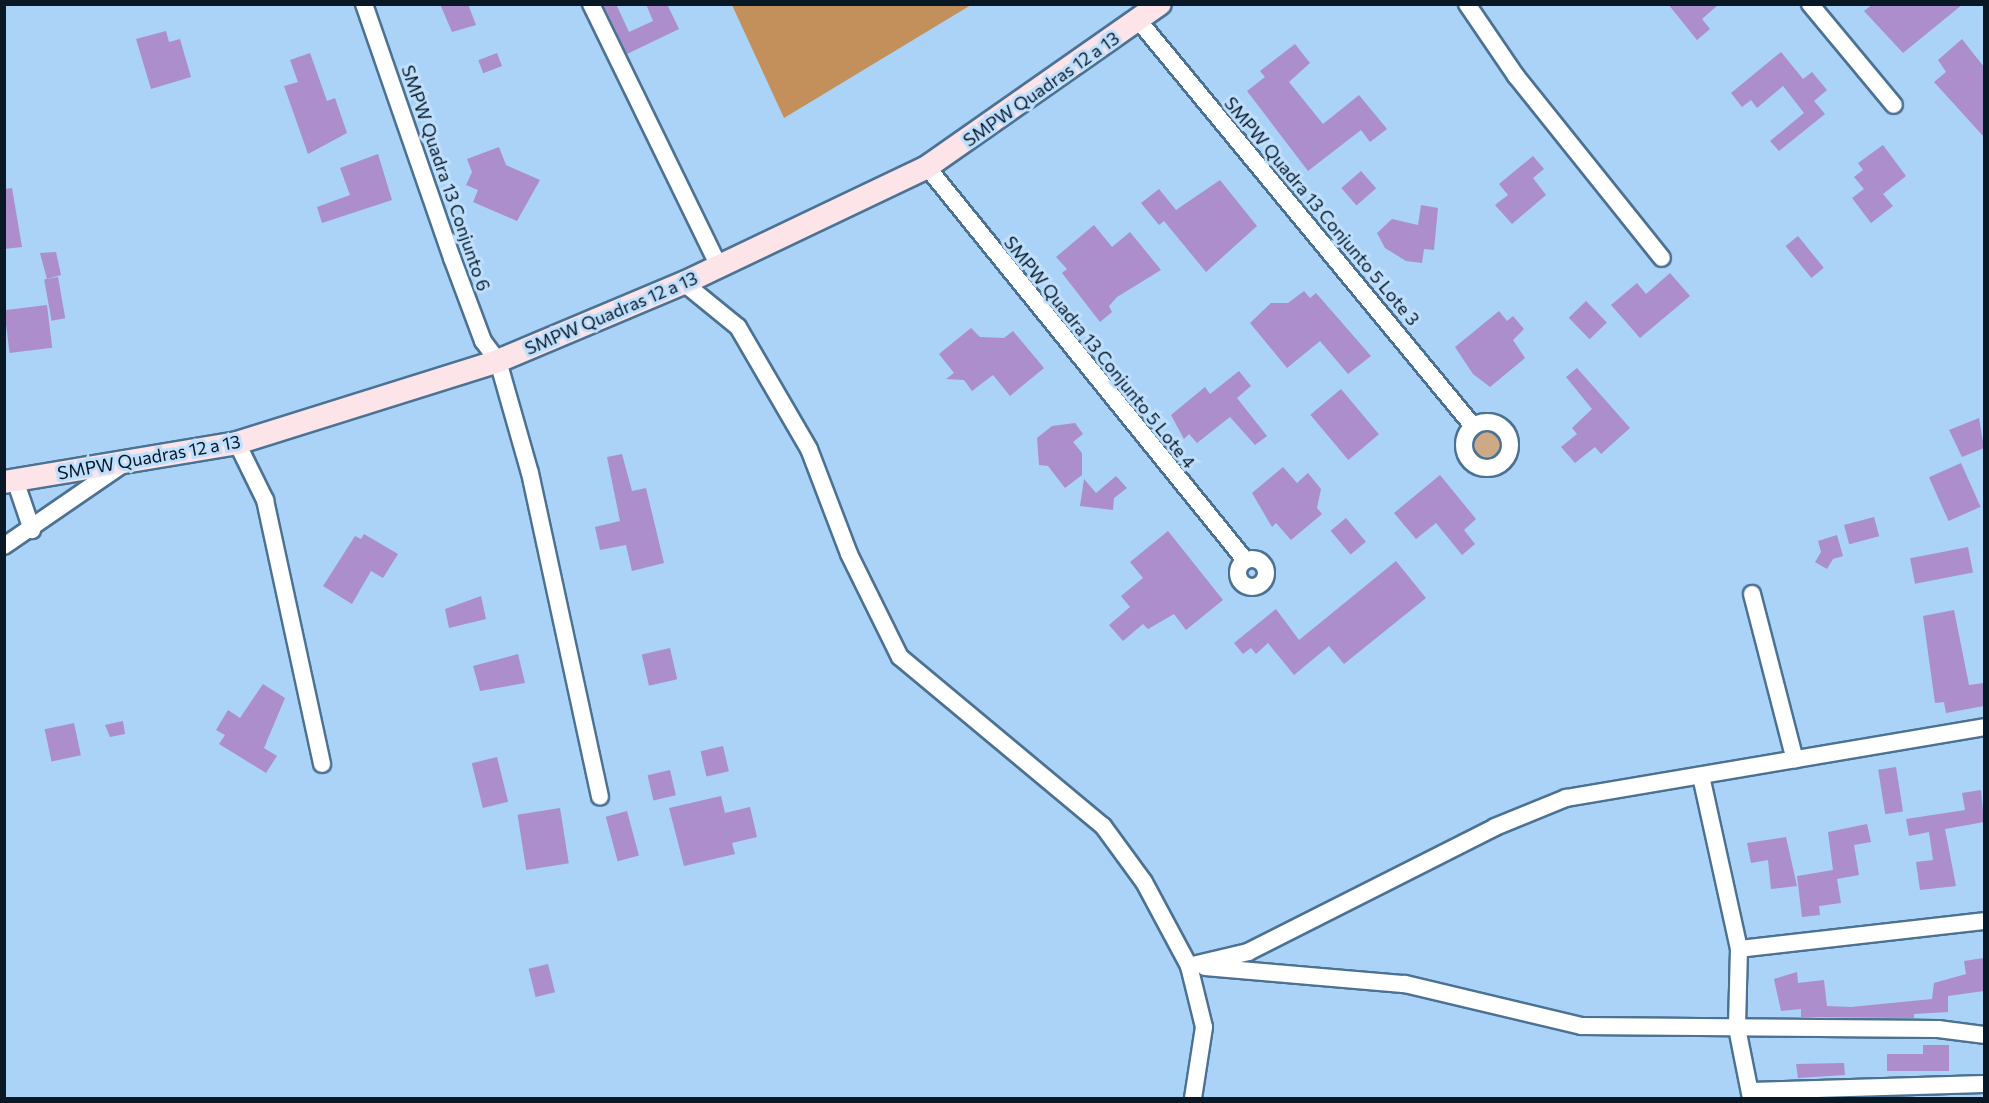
<!DOCTYPE html>
<style>
body{margin:0}
#map{position:relative;width:1989px;height:1103px;overflow:hidden;background:#aad3f7;font-family:Commissioner,sans-serif}
div>[style]{position:absolute}
.green>*{inset:0;background:#cda985}
.round{border-radius:50%}
.forest>*{inset:0;background:#c3905c}
.building>*{inset:0;background:#ab8ecb;transform-origin:0 0}
.roads{filter:drop-shadow(2px 0 #4c7293) drop-shadow(-2px 0 #4c7293) drop-shadow(0 2px #4c7293) drop-shadow(0 -2px #4c7293)}
.street>*{height:16px;margin:-8px;padding:0 8px;transform-origin:8px;border-radius:8px;background:#fff}
.street>.ring{margin:-8px;padding:0;box-sizing:content-box;background:none;border:16px solid #fff;border-radius:50%}
.secondary>*{height:22px;margin:-11px;padding:0 11px;transform-origin:11px;border-radius:11px;background:#fce4e9}
span{translate:-50% -50%;white-space:nowrap;text-align:center;line-height:1.15;-webkit-text-stroke:6px #bedffd;paint-order:stroke}
.street-label{font-size:18px;color:#091825}
.frame{position:absolute;inset:0;border:6px solid #091825;pointer-events:none}
</style>
<div id="map">
<div class="green">
<div class="round" style="left:1474px;top:431px;width:26px;height:26px"></div>
</div>
<div class="forest">
<div style="clip-path:polygon(732px 5px,971px 5px,784px 118px)"></div>
</div>
<div class="building">
<div style="clip-path:polygon(440px 4px,468px 4px,476px 25px,452px 32px)"></div>
<div style="clip-path:polygon(603px 4px,616px 4px,629px 32px,653px 21px,646px 4px,667px 4px,679px 29px,627px 54px)"></div>
<div style="clip-path:polygon(1668px 4px,1719px 4px,1702px 19px,1710px 29px,1697px 40px)"></div>
<div style="clip-path:polygon(1873px 4px,1963px 4px,1903px 53px,1864px 11px)"></div>
<div style="clip-path:polygon(166px 31px,169px 42px,180px 39px,191px 77px,151px 89px,136px 39px)"></div>
<div style="clip-path:polygon(1962px 39px,1984px 67px,1984px 137px,1934px 82px,1946px 72px,1938px 60px)"></div>
<div style="clip-path:polygon(1295px 44px,1310px 63px,1289px 82px,1323px 124px,1359px 95px,1387px 129px,1370px 142px,1361px 130px,1308px 171px,1247px 91px,1265px 77px,1260px 71px)"></div>
<div style="clip-path:polygon(1781px 52px,1803px 79px,1812px 72px,1827px 90px,1814px 101px,1825px 114px,1779px 151px,1770px 141px,1804px 113px,1783px 86px,1757px 108px,1751px 100px,1742px 107px,1731px 93px)"></div>
<div style="clip-path:polygon(310px 53px,327px 101px,335px 98px,347px 133px,308px 154px,284px 86px,298px 82px,290px 60px)"></div>
<div style="left:497px;top:53px;width:14px;height:20px;rotate:69deg"></div>
<div style="clip-path:polygon(1883px 145px,1906px 176px,1883px 194px,1893px 206px,1871px 223px,1852px 198px,1864px 189px,1854px 177px,1863px 170px,1858px 163px)"></div>
<div style="clip-path:polygon(499px 147px,506px 165px,540px 180px,517px 221px,473px 202px,478px 190px,466px 185px,472px 172px,467px 159px)"></div>
<div style="clip-path:polygon(378px 154px,392px 200px,322px 223px,317px 207px,350px 195px,340px 168px)"></div>
<div style="clip-path:polygon(1533px 156px,1544px 169px,1533px 178px,1546px 195px,1512px 224px,1495px 205px,1508px 195px,1499px 184px)"></div>
<div style="left:1361px;top:171px;width:23px;height:26px;rotate:49deg"></div>
<div style="clip-path:polygon(1220px 180px,1257px 226px,1206px 272px,1164px 221px,1159px 225px,1141px 203px,1159px 189px,1176px 210px)"></div>
<div style="clip-path:polygon(12px 188px,22px 247px,4px 249px,4px 189px)"></div>
<div style="clip-path:polygon(1421px 205px,1438px 208px,1434px 250px,1424px 249px,1422px 263px,1406px 261px,1385px 248px,1377px 233px,1392px 219px,1418px 225px)"></div>
<div style="clip-path:polygon(1094px 225px,1112px 247px,1130px 232px,1161px 270px,1117px 297px,1109px 306px,1112px 312px,1100px 322px,1062px 273px,1067px 269px,1056px 257px)"></div>
<div style="left:1798px;top:236px;width:41px;height:16px;rotate:51deg"></div>
<div style="clip-path:polygon(56px 252px,61px 275px,47px 279px,40px 253px)"></div>
<div style="clip-path:polygon(1670px 273px,1690px 296px,1640px 338px,1611px 305px,1637px 283px,1646px 294px)"></div>
<div style="left:58px;top:277px;width:42px;height:14px;rotate:80deg"></div>
<div style="clip-path:polygon(1304px 291px,1310px 298px,1316px 293px,1371px 356px,1348px 374px,1320px 341px,1287px 368px,1250px 323px,1271px 303px,1288px 303px)"></div>
<div style="left:1586px;top:301px;width:30px;height:24px;rotate:46deg"></div>
<div style="left:47px;top:305px;width:43px;height:43px;rotate:83deg"></div>
<div style="clip-path:polygon(1499px 311px,1507px 321px,1513px 316px,1524px 329px,1513px 340px,1525px 358px,1490px 387px,1473px 374px,1455px 347px)"></div>
<div style="clip-path:polygon(971px 328px,980px 337px,1004px 338px,1013px 331px,1044px 368px,1010px 396px,993px 375px,972px 391px,964px 380px,946px 379px,954px 373px,939px 354px)"></div>
<div style="clip-path:polygon(1577px 368px,1630px 428px,1601px 454px,1595px 447px,1575px 463px,1561px 447px,1577px 434px,1572px 428px,1592px 409px,1566px 377px)"></div>
<div style="clip-path:polygon(1239px 371px,1251px 386px,1237px 398px,1267px 436px,1255px 445px,1230px 417px,1197px 443px,1189px 434px,1184px 439px,1171px 415px,1205px 387px,1210px 394px)"></div>
<div style="left:1341px;top:389px;width:59px;height:40px;rotate:50deg"></div>
<div style="clip-path:polygon(1979px 418px,1984px 448px,1962px 457px,1949px 430px)"></div>
<div style="clip-path:polygon(1075px 423px,1083px 434px,1073px 442px,1082px 453px,1082px 475px,1065px 488px,1048px 466px,1039px 465px,1037px 438px,1052px 426px)"></div>
<div style="clip-path:polygon(622px 454px,632px 491px,646px 488px,664px 563px,632px 571px,626px 545px,600px 550px,595px 527px,620px 521px,607px 457px)"></div>
<div style="left:1961px;top:463px;width:48px;height:35px;rotate:66deg"></div>
<div style="clip-path:polygon(1283px 467px,1297px 483px,1308px 473px,1321px 489px,1317px 508px,1322px 514px,1291px 540px,1276px 523px,1272px 527px,1252px 493px)"></div>
<div style="clip-path:polygon(1440px 475px,1476px 519px,1464px 530px,1475px 544px,1462px 555px,1436px 523px,1416px 539px,1394px 513px)"></div>
<div style="clip-path:polygon(1116px 476px,1127px 488px,1114px 498px,1113px 510px,1080px 506px,1084px 479px,1096px 493px)"></div>
<div style="left:1874px;top:517px;width:20px;height:31px;rotate:75deg"></div>
<div style="left:1346px;top:518px;width:31px;height:20px;rotate:50deg"></div>
<div style="clip-path:polygon(1168px 531px,1223px 600px,1186px 630px,1174px 614px,1148px 629px,1143px 624px,1123px 641px,1109px 625px,1130px 607px,1121px 596px,1143px 578px,1130px 562px)"></div>
<div style="clip-path:polygon(364px 534px,398px 554px,383px 578px,371px 571px,352px 604px,323px 586px,355px 536px,361px 539px)"></div>
<div style="clip-path:polygon(1837px 535px,1843px 556px,1833px 559px,1827px 569px,1815px 562px,1821px 552px,1818px 541px)"></div>
<div style="left:1968px;top:547px;width:26px;height:59px;rotate:79deg"></div>
<div style="clip-path:polygon(1396px 561px,1426px 598px,1344px 664px,1329px 646px,1294px 675px,1268px 643px,1256px 654px,1251px 648px,1243px 654px,1234px 643px,1276px 609px,1299px 640px)"></div>
<div style="clip-path:polygon(481px 596px,486px 619px,449px 628px,445px 609px)"></div>
<div style="clip-path:polygon(1954px 610px,1969px 685px,1984px 683px,1984px 706px,1946px 713px,1944px 702px,1935px 703px,1923px 616px)"></div>
<div style="left:670px;top:648px;width:32px;height:29px;rotate:77deg"></div>
<div style="clip-path:polygon(518px 654px,525px 683px,480px 691px,473px 666px)"></div>
<div style="clip-path:polygon(263px 684px,285px 698px,264px 748px,277px 756px,266px 773px,219px 744px,225px 735px,216px 730px,228px 710px,240px 718px)"></div>
<div style="clip-path:polygon(123px 721px,125px 734px,110px 737px,105px 725px)"></div>
<div style="left:74px;top:723px;width:33px;height:30px;rotate:78deg"></div>
<div style="left:723px;top:746px;width:26px;height:23px;rotate:77deg"></div>
<div style="left:497px;top:757px;width:46px;height:26px;rotate:76deg"></div>
<div style="left:1896px;top:767px;width:45px;height:18px;rotate:81deg"></div>
<div style="left:670px;top:770px;width:26px;height:23px;rotate:77deg"></div>
<div style="clip-path:polygon(1981px 790px,1984px 822px,1945px 829px,1956px 886px,1920px 890px,1916px 862px,1933px 860px,1929px 832px,1909px 836px,1906px 819px,1965px 810px,1962px 793px)"></div>
<div style="clip-path:polygon(721px 796px,725px 813px,750px 807px,757px 837px,732px 843px,735px 854px,684px 866px,669px 808px)"></div>
<div style="left:560px;top:808px;width:56px;height:43px;rotate:81deg"></div>
<div style="left:627px;top:811px;width:46px;height:22px;rotate:75deg"></div>
<div style="clip-path:polygon(1867px 824px,1871px 842px,1854px 845px,1859px 875px,1837px 879px,1841px 903px,1819px 906px,1820px 915px,1802px 917px,1797px 876px,1833px 870px,1828px 832px)"></div>
<div style="clip-path:polygon(1786px 837px,1797px 886px,1771px 889px,1768px 860px,1751px 863px,1747px 843px)"></div>
<div style="clip-path:polygon(1984px 958px,1984px 991px,1948px 996px,1948px 1012px,1914px 1014px,1914px 1018px,1801px 1017px,1801px 1009px,1781px 1011px,1774px 979px,1797px 972px,1798px 983px,1824px 980px,1827px 1006px,1851px 1007px,1932px 999px,1934px 983px,1966px 974px,1964px 961px)"></div>
<div style="left:548px;top:964px;width:29px;height:20px;rotate:76deg"></div>
<div style="clip-path:polygon(1923px 1045px,1949px 1045px,1949px 1071px,1887px 1071px,1887px 1054px,1923px 1054px)"></div>
<div style="clip-path:polygon(1844px 1063px,1845px 1075px,1798px 1078px,1796px 1064px)"></div>
</div>
<div class="roads">
<div class="street">
<div style="left:364px;top:4px;width:269px;rotate:70.9deg"></div>
<div style="left:452px;top:258px;width:89px;rotate:69.5deg"></div>
<div style="left:483px;top:341px;width:25px;rotate:53deg"></div>
<div style="left:498px;top:361px;width:116px;rotate:74.1deg"></div>
<div style="left:530px;top:473px;width:331px;rotate:77.8deg"></div>
<div style="left:591px;top:4px;width:292px;rotate:64deg"></div>
<div style="left:1467px;top:4px;width:87px;rotate:55.8deg"></div>
<div style="left:1516px;top:76px;width:233px;rotate:51.3deg"></div>
<div style="left:1810px;top:4px;width:131px;rotate:50.3deg"></div>
<div style="left:1139px;top:21px;width:525px;rotate:50.49deg"></div>
<div style="left:927px;top:167px;width:506px;rotate:51.02deg"></div>
<div style="left:684px;top:283px;width:70px;rotate:39.2deg"></div>
<div style="left:738px;top:327px;width:141px;rotate:59.8deg"></div>
<div style="left:809px;top:449px;width:112px;rotate:69.1deg"></div>
<div style="left:849px;top:554px;width:115px;rotate:63.7deg"></div>
<div style="left:900px;top:657px;width:264px;rotate:39.8deg"></div>
<div style="left:1103px;top:826px;width:69px;rotate:53.8deg"></div>
<div style="left:1144px;top:882px;width:95px;rotate:61.8deg"></div>
<div style="left:1189px;top:966px;width:63px;rotate:76.2deg"></div>
<div style="left:1204px;top:1027px;width:72px;rotate:98.8deg"></div>
<div class="ring" style="left:1464px;top:422px;width:30px;height:30px"></div>
<div style="left:237px;top:443px;width:64px;rotate:63.8deg"></div>
<div style="left:265px;top:500px;width:270px;rotate:77.8deg"></div>
<div style="left:15px;top:480px;width:53px;rotate:71.2deg"></div>
<div style="left:4px;top:546px;width:143px;rotate:-34.5deg"></div>
<div class="ring" style="left:1238px;top:559px;width:12px;height:12px"></div>
<div style="left:1752px;top:594px;width:171px;rotate:75.5deg"></div>
<div style="left:1701px;top:776px;width:177px;rotate:77.6deg"></div>
<div style="left:1739px;top:949px;width:79px;rotate:91.5deg"></div>
<div style="left:1737px;top:1028px;width:71px;rotate:78.7deg"></div>
<div style="left:1739px;top:949px;width:247px;rotate:-6.5deg"></div>
<div style="left:1189px;top:966px;width:61px;rotate:-13.3deg"></div>
<div style="left:1248px;top:952px;width:277px;rotate:-26.8deg"></div>
<div style="left:1495px;top:827px;width:77px;rotate:-22.2deg"></div>
<div style="left:1566px;top:798px;width:424px;rotate:-9.6deg"></div>
<div style="left:1205px;top:967px;width:201px;rotate:4.9deg"></div>
<div style="left:1405px;top:984px;width:181px;rotate:13.4deg"></div>
<div style="left:1581px;top:1026px;width:357px;rotate:0.5deg"></div>
<div style="left:1938px;top:1029px;width:46px;rotate:7.4deg"></div>
<div style="left:1750px;top:1091px;width:234px;rotate:-1.7deg"></div>
</div>
<div class="secondary">
<div style="left:4px;top:482px;width:236px;rotate:-9.5deg"></div>
<div style="left:237px;top:443px;width:274px;rotate:-17.4deg"></div>
<div style="left:498px;top:361px;width:202px;rotate:-22.8deg"></div>
<div style="left:684px;top:283px;width:269px;rotate:-25.5deg"></div>
<div style="left:927px;top:167px;width:284px;rotate:-35deg"></div>
</div>
</div>
<div class="street-label">
<span style="left:1041px;top:89px;rotate:-35deg">SMPW Quadras 12 a 13</span>
<span style="left:446px;top:178px;rotate:71deg">SMPW Quadra 13 Conjunto 6</span>
<span style="left:1322px;top:211px;rotate:50deg">SMPW Quadra 13 Conjunto 5 Lote 3</span>
<span style="left:611px;top:313px;rotate:-23deg">SMPW Quadras 12 a 13</span>
<span style="left:1100px;top:352px;rotate:51deg">SMPW Quadra 13 Conjunto 5 Lote 4</span>
<span style="left:149px;top:457px;rotate:-10deg">SMPW Quadras 12 a 13</span>
</div>
<div class="frame"></div>
</div>
